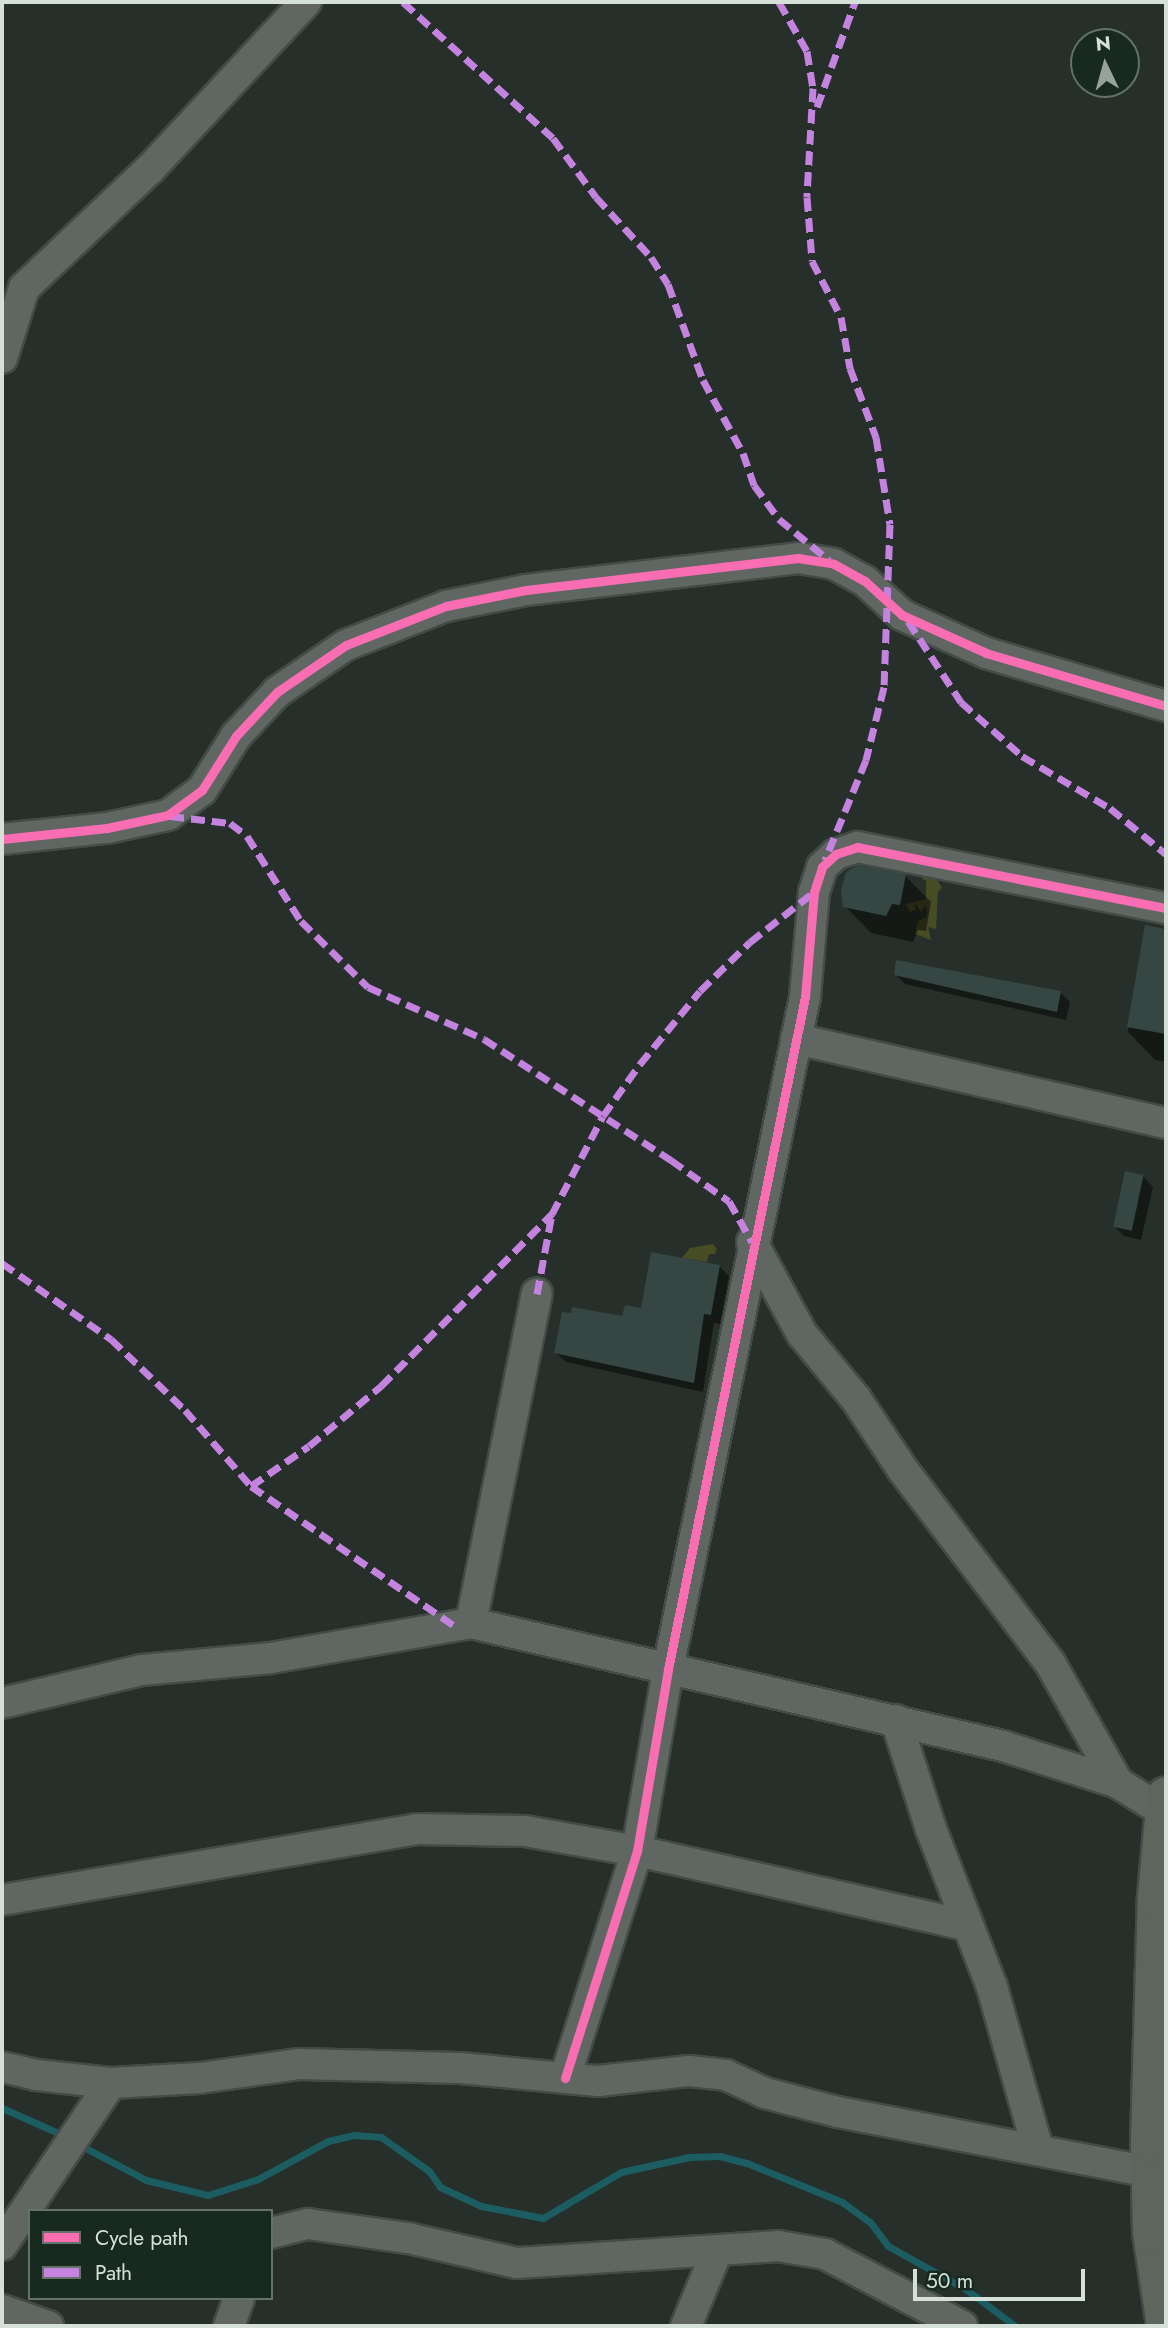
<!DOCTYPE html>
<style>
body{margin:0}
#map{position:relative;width:1168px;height:2328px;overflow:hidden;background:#262f2a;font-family:Jost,sans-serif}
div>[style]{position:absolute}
.green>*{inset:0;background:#484c25}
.shadow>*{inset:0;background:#0007}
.stream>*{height:7px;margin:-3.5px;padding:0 3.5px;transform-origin:3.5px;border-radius:3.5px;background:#1c5d62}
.building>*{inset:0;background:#364642;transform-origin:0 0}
.roads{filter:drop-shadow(2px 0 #434b46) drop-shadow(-2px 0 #434b46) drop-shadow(0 2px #434b46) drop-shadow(0 -2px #434b46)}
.minor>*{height:30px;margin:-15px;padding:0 15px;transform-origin:15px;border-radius:15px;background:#606763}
.highway>*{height:38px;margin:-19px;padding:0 19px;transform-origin:19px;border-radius:19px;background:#5c665c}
.quiet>*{height:7px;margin-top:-3.5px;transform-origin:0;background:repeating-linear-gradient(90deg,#c483df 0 14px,transparent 0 21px)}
.cycleway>*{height:9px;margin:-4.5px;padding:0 4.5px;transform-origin:4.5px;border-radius:4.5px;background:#f96db3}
span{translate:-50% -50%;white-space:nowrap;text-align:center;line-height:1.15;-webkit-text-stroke:7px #182920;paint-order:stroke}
.frame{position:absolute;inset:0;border:4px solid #d5e0d9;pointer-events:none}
.legend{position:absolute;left:28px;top:2209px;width:245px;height:91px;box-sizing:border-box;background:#182920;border:2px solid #64726a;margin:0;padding:9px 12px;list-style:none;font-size:21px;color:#d5e0d9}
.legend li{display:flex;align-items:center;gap:14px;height:35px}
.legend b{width:35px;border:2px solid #64726a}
.north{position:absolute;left:1070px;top:28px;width:70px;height:70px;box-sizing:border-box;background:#182920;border:2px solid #64726a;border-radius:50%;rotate:355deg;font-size:19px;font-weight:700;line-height:28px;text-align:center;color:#d5e0d9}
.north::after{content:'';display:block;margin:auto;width:24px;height:32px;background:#98a29c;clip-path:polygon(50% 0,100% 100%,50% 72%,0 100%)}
.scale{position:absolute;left:913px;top:2269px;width:172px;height:32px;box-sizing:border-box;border:4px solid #d5e0d9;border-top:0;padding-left:9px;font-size:21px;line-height:24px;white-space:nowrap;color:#d5e0d9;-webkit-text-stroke:5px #182920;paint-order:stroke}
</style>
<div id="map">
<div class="green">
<div style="clip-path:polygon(933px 873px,942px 888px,938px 892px,936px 929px,928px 927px,931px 940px,915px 934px,918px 921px,927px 917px,926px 905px,921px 912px,914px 902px,916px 910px,910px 912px,906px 904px,926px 899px,926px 880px,933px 880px,923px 880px,923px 874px)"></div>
<div style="clip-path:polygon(713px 1244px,717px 1249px,715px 1254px,709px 1254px,707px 1262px,682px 1258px,690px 1248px)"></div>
</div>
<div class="shadow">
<div style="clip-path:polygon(905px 876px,931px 902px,926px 931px,918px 930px,913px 942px,871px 933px,845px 906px)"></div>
<div style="clip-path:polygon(1147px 928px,1166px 928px,1166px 1062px,1155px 1060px,1128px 1032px)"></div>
<div style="clip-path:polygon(896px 975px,1061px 993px,1070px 1002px,1066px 1020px,905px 984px)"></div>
<div style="clip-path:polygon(1126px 1173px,1144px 1177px,1153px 1187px,1141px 1240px,1124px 1236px,1114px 1226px)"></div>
<div style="clip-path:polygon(719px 1266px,729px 1276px,720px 1324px,714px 1323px,703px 1392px,566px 1362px,556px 1353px)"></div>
</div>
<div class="stream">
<div style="left:2px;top:2108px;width:69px;rotate:24deg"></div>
<div style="left:78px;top:2144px;width:77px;rotate:27.9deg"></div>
<div style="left:146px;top:2180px;width:64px;rotate:13.6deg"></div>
<div style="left:208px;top:2195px;width:52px;rotate:-17.7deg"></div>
<div style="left:258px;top:2179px;width:80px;rotate:-28.5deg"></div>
<div style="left:328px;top:2141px;width:27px;rotate:-13deg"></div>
<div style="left:354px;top:2135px;width:27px;rotate:4deg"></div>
<div style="left:381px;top:2137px;width:59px;rotate:35.3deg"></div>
<div style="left:429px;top:2171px;width:19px;rotate:55deg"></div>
<div style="left:440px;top:2187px;width:45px;rotate:24.9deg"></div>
<div style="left:481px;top:2206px;width:63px;rotate:11deg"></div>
<div style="left:543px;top:2218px;width:91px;rotate:-30.5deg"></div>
<div style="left:621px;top:2172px;width:70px;rotate:-12.4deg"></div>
<div style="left:689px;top:2157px;width:31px;rotate:-2deg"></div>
<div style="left:720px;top:2156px;width:28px;rotate:15deg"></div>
<div style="left:747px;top:2163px;width:103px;rotate:22.3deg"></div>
<div style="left:842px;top:2202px;width:34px;rotate:36deg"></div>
<div style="left:870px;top:2222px;width:30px;rotate:53deg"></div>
<div style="left:888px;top:2246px;width:90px;rotate:29.1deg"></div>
<div style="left:967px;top:2290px;width:60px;rotate:36.9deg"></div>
</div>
<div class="building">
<div style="clip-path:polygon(858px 865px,906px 874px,900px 905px,892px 904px,886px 916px,843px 907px,841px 890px,846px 872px)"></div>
<div style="clip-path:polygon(1145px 925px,1166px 929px,1166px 1034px,1127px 1027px)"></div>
<div style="clip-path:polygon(896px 960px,1061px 991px,1057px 1012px,894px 975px)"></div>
<div style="left:1125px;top:1171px;width:19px;height:57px;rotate:12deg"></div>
<div style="clip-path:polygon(651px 1252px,720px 1265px,711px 1315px,704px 1314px,694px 1383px,554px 1353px,562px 1312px,571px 1313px,572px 1307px,622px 1316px,625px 1305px,641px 1308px)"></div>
</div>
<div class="roads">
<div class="minor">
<div style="left:2px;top:358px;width:73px;rotate:-72.6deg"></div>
<div style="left:24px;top:288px;width:173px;rotate:-43.4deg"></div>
<div style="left:150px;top:169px;width:229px;rotate:-47deg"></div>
<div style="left:2px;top:839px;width:106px;rotate:-6deg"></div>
<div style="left:107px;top:828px;width:62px;rotate:-12deg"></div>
<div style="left:168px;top:815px;width:42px;rotate:-36.3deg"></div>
<div style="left:202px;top:790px;width:64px;rotate:-57.8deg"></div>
<div style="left:236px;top:736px;width:60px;rotate:-47deg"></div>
<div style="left:277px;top:692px;width:83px;rotate:-34.3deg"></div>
<div style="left:346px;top:645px;width:107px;rotate:-21.3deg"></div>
<div style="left:446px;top:606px;width:82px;rotate:-11.3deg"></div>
<div style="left:526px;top:590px;width:274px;rotate:-6.7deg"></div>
<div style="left:798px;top:558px;width:36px;rotate:9deg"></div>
<div style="left:834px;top:564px;width:35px;rotate:29deg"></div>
<div style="left:865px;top:581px;width:50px;rotate:42.6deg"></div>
<div style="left:902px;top:615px;width:92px;rotate:24.3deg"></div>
<div style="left:986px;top:653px;width:188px;rotate:16.4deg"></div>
<div style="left:796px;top:1039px;width:379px;rotate:12.8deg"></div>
<div style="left:752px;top:1242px;width:105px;rotate:61.5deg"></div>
<div style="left:802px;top:1334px;width:85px;rotate:50.3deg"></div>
<div style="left:856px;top:1399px;width:85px;rotate:56.5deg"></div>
<div style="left:903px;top:1470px;width:243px;rotate:52.7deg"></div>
<div style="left:1050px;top:1663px;width:138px;rotate:60.5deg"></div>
<div style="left:471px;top:1623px;width:336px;rotate:-78.7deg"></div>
<div style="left:2px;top:1703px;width:144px;rotate:-13.3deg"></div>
<div style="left:142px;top:1670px;width:130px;rotate:-5.3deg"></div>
<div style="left:271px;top:1658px;width:203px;rotate:-9.9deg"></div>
<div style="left:471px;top:1623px;width:546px;rotate:13.02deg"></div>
<div style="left:1003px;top:1746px;width:121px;rotate:17.8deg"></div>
<div style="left:1118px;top:1783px;width:57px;rotate:32deg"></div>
<div style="left:896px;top:1720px;width:114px;rotate:72.2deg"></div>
<div style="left:931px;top:1829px;width:169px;rotate:68.9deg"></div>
<div style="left:992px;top:1987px;width:169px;rotate:74.2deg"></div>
<div style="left:2px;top:1900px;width:420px;rotate:-9.7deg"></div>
<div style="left:416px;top:1829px;width:109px;rotate:1.1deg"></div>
<div style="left:525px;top:1831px;width:114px;rotate:10.1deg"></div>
<div style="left:637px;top:1851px;width:337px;rotate:12.7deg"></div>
<div style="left:2px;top:2067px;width:35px;rotate:13deg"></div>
<div style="left:36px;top:2075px;width:75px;rotate:6.1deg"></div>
<div style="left:111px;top:2083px;width:89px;rotate:-3.2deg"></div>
<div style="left:200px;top:2078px;width:99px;rotate:-8.1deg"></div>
<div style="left:298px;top:2064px;width:162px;rotate:1.4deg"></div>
<div style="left:460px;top:2068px;width:139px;rotate:5.4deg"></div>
<div style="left:598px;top:2081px;width:92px;rotate:-6.3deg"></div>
<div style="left:689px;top:2071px;width:37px;rotate:6deg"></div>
<div style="left:726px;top:2075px;width:43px;rotate:24.8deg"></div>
<div style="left:765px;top:2093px;width:75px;rotate:14.6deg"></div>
<div style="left:838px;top:2112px;width:319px;rotate:10.9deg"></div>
<div style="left:565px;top:2078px;width:238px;rotate:-72.4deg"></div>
<div style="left:637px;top:1851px;width:185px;rotate:-80.3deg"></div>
<div style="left:668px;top:1669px;width:686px;rotate:-78.48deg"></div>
<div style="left:805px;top:997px;width:105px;rotate:-85.1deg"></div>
<div style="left:814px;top:892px;width:26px;rotate:-72deg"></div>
<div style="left:822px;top:867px;width:19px;rotate:-43deg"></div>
<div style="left:836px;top:854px;width:22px;rotate:-18deg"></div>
<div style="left:857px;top:847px;width:315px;rotate:11.2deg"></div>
<div style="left:271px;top:2233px;width:38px;rotate:-14deg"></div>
<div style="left:308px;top:2224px;width:101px;rotate:8deg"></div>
<div style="left:408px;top:2238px;width:112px;rotate:12.9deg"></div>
<div style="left:517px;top:2263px;width:262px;rotate:-3.7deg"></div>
<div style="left:778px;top:2246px;width:48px;rotate:9.7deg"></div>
<div style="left:825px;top:2254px;width:155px;rotate:27.7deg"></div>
<div style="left:2px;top:2245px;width:195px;rotate:-56.1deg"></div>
<div style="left:2px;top:2310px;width:49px;rotate:19.2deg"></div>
<div style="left:229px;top:2326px;width:30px;rotate:-70deg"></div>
<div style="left:686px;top:2326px;width:81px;rotate:-67.5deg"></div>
</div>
<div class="highway">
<div style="left:1166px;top:2326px;width:95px;rotate:-98.5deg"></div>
<div style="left:1152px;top:2232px;width:90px;rotate:-91.3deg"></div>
<div style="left:1150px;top:2142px;width:245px;rotate:-88.4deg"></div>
<div style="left:1157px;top:1897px;width:101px;rotate:-84.9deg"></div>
</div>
</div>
<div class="quiet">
<div style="left:403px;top:2px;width:202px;rotate:42.2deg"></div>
<div style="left:553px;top:138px;width:73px;rotate:53.9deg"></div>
<div style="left:596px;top:197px;width:81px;rotate:47.5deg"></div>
<div style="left:651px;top:257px;width:32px;rotate:58deg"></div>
<div style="left:668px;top:284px;width:102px;rotate:70deg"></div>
<div style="left:703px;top:380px;width:83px;rotate:61.3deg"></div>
<div style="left:743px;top:453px;width:34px;rotate:71deg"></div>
<div style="left:754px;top:485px;width:42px;rotate:53.7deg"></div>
<div style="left:779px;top:519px;width:65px;rotate:39.4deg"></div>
<div style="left:779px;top:2px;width:56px;rotate:60.3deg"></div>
<div style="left:807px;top:51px;width:37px;rotate:81deg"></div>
<div style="left:813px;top:88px;width:109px;rotate:93.2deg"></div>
<div style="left:807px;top:197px;width:64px;rotate:85.5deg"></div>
<div style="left:812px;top:261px;width:63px;rotate:62.6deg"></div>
<div style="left:841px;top:317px;width:52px;rotate:80deg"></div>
<div style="left:850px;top:368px;width:74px;rotate:69.4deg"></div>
<div style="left:876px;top:437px;width:88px;rotate:80.9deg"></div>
<div style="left:890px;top:524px;width:163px;rotate:92.1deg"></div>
<div style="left:884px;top:687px;width:75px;rotate:103.9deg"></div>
<div style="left:866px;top:760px;width:108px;rotate:112.3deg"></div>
<div style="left:817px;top:107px;width:112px;rotate:-70.1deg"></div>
<div style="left:908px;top:621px;width:97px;rotate:56.8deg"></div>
<div style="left:961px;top:702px;width:81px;rotate:41.5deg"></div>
<div style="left:1022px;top:756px;width:102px;rotate:30.6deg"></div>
<div style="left:1110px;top:808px;width:72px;rotate:39.4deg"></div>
<div style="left:170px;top:816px;width:60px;rotate:6.7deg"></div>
<div style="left:230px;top:823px;width:21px;rotate:37deg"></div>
<div style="left:247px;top:836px;width:101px;rotate:57.6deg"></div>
<div style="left:301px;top:921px;width:94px;rotate:44.6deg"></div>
<div style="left:368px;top:987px;width:127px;rotate:24.1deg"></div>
<div style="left:484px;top:1039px;width:223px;rotate:32.9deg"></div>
<div style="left:671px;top:1160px;width:71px;rotate:35.3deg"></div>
<div style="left:729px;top:1201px;width:47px;rotate:60.7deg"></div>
<div style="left:2px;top:1263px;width:133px;rotate:34.9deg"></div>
<div style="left:111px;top:1339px;width:103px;rotate:43.8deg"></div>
<div style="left:185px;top:1410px;width:101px;rotate:49deg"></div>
<div style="left:251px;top:1486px;width:247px;rotate:34.5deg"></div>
<div style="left:537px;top:1294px;width:81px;rotate:-79.4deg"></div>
<div style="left:251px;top:1486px;width:70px;rotate:-34.6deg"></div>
<div style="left:309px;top:1446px;width:94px;rotate:-39.8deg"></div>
<div style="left:381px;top:1386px;width:243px;rotate:-45.2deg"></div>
<div style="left:552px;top:1214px;width:110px;rotate:-62.5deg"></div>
<div style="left:603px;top:1116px;width:64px;rotate:-54.6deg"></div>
<div style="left:640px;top:1064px;width:94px;rotate:-50.6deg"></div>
<div style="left:700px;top:991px;width:70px;rotate:-44.4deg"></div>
<div style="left:750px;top:942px;width:81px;rotate:-38deg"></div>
</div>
<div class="cycleway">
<div style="left:2px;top:839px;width:106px;rotate:-6deg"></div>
<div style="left:107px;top:828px;width:62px;rotate:-12deg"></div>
<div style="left:168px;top:815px;width:42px;rotate:-36.3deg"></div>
<div style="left:202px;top:790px;width:64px;rotate:-57.8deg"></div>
<div style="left:236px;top:736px;width:60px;rotate:-47deg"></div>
<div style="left:277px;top:692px;width:83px;rotate:-34.3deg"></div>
<div style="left:346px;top:645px;width:107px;rotate:-21.3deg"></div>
<div style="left:446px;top:606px;width:82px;rotate:-11.3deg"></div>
<div style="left:526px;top:590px;width:274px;rotate:-6.7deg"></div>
<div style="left:798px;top:558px;width:36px;rotate:9deg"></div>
<div style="left:834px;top:564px;width:35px;rotate:29deg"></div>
<div style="left:865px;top:581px;width:50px;rotate:42.6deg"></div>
<div style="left:902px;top:615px;width:92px;rotate:24.3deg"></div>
<div style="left:986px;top:653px;width:188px;rotate:16.4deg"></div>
<div style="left:565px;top:2078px;width:238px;rotate:-72.4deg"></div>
<div style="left:637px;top:1851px;width:185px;rotate:-80.3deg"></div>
<div style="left:668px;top:1669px;width:686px;rotate:-78.48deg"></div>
<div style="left:805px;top:997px;width:105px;rotate:-85.1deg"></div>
<div style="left:814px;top:892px;width:26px;rotate:-72deg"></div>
<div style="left:822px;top:867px;width:19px;rotate:-43deg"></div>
<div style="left:836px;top:854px;width:22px;rotate:-18deg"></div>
<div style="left:857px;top:847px;width:315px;rotate:11.2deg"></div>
</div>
<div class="frame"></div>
<ul class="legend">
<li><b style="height:9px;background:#f96db3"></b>Cycle path</li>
<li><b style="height:9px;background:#c483df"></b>Path</li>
</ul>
<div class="north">N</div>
<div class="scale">50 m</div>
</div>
